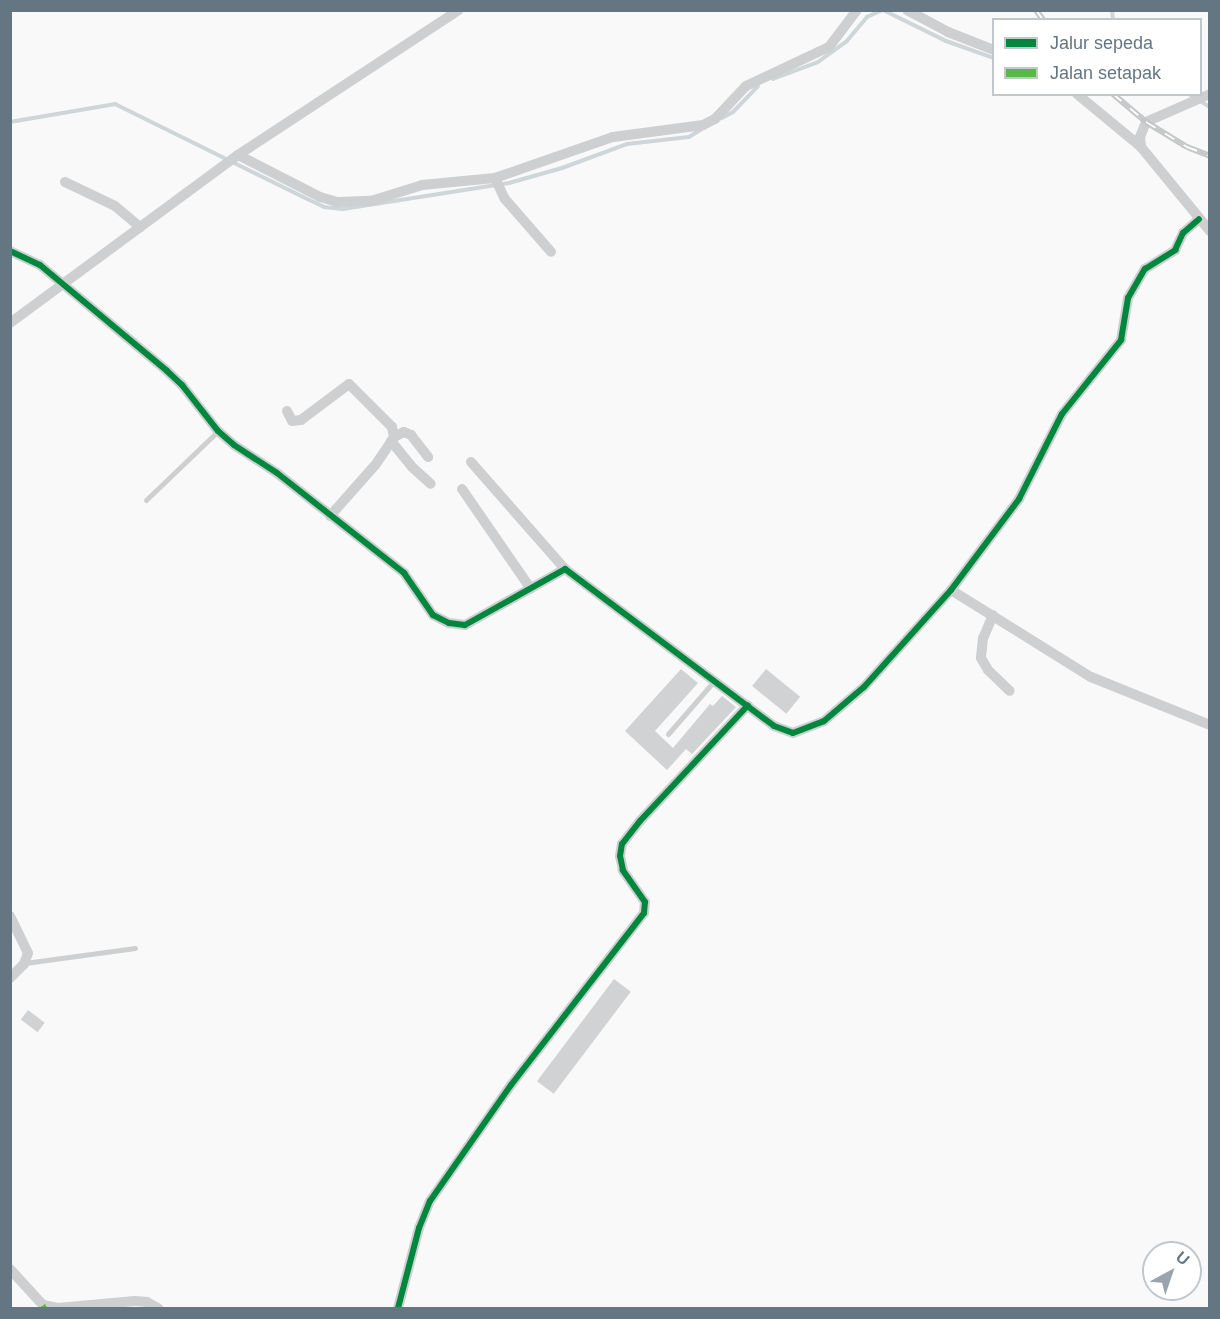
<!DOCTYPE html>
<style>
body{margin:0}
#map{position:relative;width:1220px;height:1319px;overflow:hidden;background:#f9f9f9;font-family:Arial,sans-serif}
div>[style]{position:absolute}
.stream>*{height:4px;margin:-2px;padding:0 2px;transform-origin:2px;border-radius:2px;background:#ced6d9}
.building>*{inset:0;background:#d0d2d3;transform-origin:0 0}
.service>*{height:5px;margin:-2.5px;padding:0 2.5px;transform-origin:2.5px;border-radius:2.5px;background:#cecfd0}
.minor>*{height:10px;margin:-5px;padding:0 5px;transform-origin:5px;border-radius:5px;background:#cecfd0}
.rail>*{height:6px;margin-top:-3px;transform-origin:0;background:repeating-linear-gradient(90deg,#fff 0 11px,#c3c5c6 0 22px);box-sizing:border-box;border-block:2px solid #c3c5c6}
.quiet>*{height:4.5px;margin-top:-2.25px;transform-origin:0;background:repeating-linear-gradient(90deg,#58b947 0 9px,transparent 0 13.5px)}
.cycleway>*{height:6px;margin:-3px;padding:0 3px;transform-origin:3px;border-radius:3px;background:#00873e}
span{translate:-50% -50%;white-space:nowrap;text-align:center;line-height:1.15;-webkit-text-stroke:6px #fff;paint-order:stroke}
.frame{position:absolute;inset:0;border:12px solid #657683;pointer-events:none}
.legend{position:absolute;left:992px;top:18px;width:210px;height:78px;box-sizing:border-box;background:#fff;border:2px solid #c1c8cd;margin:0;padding:8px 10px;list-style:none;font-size:18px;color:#657683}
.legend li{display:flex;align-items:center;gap:12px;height:30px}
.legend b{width:30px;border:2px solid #c1c8cd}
.north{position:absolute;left:1142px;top:1241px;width:60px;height:60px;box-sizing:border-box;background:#fff;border:2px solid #c1c8cd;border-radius:50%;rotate:40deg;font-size:16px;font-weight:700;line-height:24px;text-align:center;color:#657683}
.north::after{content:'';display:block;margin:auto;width:21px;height:27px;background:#99a4ac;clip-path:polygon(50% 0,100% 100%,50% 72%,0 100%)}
</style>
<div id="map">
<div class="stream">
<div style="left:883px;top:10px;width:70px;rotate:26.2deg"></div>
<div style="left:946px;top:41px;width:51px;rotate:19.5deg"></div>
<div style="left:1112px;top:10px;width:10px;rotate:84deg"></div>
<div style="left:773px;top:79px;width:48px;rotate:-20.7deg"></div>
<div style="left:818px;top:62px;width:34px;rotate:-36deg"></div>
<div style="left:846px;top:42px;width:33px;rotate:-50deg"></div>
<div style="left:867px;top:17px;width:17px;rotate:-25deg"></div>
<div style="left:1189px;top:94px;width:25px;rotate:32deg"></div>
<div style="left:722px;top:118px;width:13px;rotate:-29deg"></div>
<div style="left:733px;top:112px;width:36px;rotate:-46deg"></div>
<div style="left:10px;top:122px;width:107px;rotate:-9.7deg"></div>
<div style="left:115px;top:104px;width:210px;rotate:26.3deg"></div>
<div style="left:303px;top:197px;width:23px;rotate:25deg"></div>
<div style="left:324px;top:207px;width:19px;rotate:6deg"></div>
<div style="left:343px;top:209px;width:168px;rotate:-8.9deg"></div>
<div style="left:509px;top:183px;width:55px;rotate:-15.8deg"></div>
<div style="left:562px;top:168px;width:69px;rotate:-20.3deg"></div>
<div style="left:627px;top:144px;width:62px;rotate:-6.4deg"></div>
<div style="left:689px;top:137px;width:15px;rotate:-32deg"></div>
</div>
<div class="building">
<div style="clip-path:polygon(681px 669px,698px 683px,655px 731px,673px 748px,710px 704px,713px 706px,722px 696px,736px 707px,692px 754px,686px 749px,667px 770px,625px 731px)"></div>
<div style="left:766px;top:669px;width:44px;height:22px;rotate:39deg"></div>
<div style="left:614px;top:979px;width:21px;height:128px;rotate:37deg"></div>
<div style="left:28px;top:1010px;width:21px;height:12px;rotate:37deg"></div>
</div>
<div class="service">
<div style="left:146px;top:500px;width:100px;rotate:-43.8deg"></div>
<div style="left:668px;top:734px;width:70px;rotate:-49deg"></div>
<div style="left:25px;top:963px;width:111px;rotate:-7.8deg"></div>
</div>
<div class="minor">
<div style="left:907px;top:10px;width:47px;rotate:28.2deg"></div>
<div style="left:948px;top:32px;width:49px;rotate:21.4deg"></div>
<div style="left:1077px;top:94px;width:83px;rotate:39.6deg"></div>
<div style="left:1210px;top:94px;width:70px;rotate:156.4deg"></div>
<div style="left:1146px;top:122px;width:16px;rotate:112deg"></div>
<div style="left:1140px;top:137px;width:10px;rotate:84deg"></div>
<div style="left:1141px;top:147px;width:109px;rotate:50.6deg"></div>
<div style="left:238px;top:155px;width:92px;rotate:27.1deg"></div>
<div style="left:320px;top:197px;width:19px;rotate:16deg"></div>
<div style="left:338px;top:202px;width:33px;rotate:-2deg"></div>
<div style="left:371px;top:201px;width:53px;rotate:-17.4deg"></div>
<div style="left:422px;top:185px;width:73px;rotate:-5.5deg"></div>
<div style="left:495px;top:178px;width:125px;rotate:-19.2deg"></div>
<div style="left:613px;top:137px;width:91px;rotate:-7.6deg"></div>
<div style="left:703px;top:125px;width:13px;rotate:-27deg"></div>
<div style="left:715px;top:119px;width:45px;rotate:-46.8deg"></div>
<div style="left:746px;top:86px;width:92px;rotate:-25.2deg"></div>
<div style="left:829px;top:47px;width:46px;rotate:-52.9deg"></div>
<div style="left:495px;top:178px;width:23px;rotate:65deg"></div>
<div style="left:505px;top:199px;width:70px;rotate:49deg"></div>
<div style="left:65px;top:182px;width:55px;rotate:25.6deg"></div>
<div style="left:115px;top:206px;width:33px;rotate:40deg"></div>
<div style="left:10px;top:251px;width:33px;rotate:25deg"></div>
<div style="left:40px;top:265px;width:165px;rotate:39.8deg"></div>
<div style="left:167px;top:371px;width:21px;rotate:43deg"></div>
<div style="left:182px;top:385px;width:58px;rotate:52deg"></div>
<div style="left:218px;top:431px;width:21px;rotate:41deg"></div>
<div style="left:234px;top:445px;width:51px;rotate:33.1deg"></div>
<div style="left:277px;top:473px;width:162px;rotate:38.2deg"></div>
<div style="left:404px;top:573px;width:51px;rotate:55.4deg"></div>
<div style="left:433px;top:615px;width:18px;rotate:27deg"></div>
<div style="left:449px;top:623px;width:16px;rotate:7deg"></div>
<div style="left:465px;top:625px;width:115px;rotate:-29.2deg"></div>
<div style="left:565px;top:569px;width:261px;rotate:36.9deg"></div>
<div style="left:774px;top:726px;width:20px;rotate:20deg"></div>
<div style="left:793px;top:733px;width:33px;rotate:-21deg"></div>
<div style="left:824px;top:721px;width:52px;rotate:-40.4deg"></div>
<div style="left:864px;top:687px;width:130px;rotate:-48.1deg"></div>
<div style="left:951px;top:590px;width:114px;rotate:-53.2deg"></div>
<div style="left:1019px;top:499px;width:95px;rotate:-63.2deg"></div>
<div style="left:1062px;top:414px;width:95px;rotate:-51.4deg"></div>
<div style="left:1121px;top:340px;width:43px;rotate:-80.5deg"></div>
<div style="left:1128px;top:298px;width:34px;rotate:-60deg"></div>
<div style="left:1145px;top:269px;width:36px;rotate:-32deg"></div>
<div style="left:1175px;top:250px;width:19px;rotate:-65deg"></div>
<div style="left:1183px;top:233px;width:21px;rotate:-41deg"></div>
<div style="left:10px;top:323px;width:283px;rotate:-36.4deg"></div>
<div style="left:238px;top:155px;width:264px;rotate:-33.3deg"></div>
<div style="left:287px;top:411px;width:11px;rotate:63deg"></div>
<div style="left:292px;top:421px;width:9px;rotate:-6deg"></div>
<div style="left:301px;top:420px;width:60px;rotate:-36.9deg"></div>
<div style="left:349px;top:384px;width:61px;rotate:45deg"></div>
<div style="left:392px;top:427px;width:10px;rotate:79deg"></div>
<div style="left:391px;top:441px;width:33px;rotate:51deg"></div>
<div style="left:412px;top:467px;width:25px;rotate:42deg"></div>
<div style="left:471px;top:462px;width:142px;rotate:48.7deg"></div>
<div style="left:462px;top:489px;width:121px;rotate:55.4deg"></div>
<div style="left:330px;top:516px;width:69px;rotate:-48.5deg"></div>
<div style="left:376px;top:464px;width:32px;rotate:-56deg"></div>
<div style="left:394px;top:437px;width:11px;rotate:-27deg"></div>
<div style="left:404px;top:432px;width:8px;rotate:23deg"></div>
<div style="left:411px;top:435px;width:28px;rotate:52deg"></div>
<div style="left:951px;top:590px;width:165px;rotate:31.9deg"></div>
<div style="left:1091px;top:677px;width:128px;rotate:22deg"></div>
<div style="left:993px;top:615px;width:25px;rotate:113deg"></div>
<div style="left:983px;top:638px;width:20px;rotate:96deg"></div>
<div style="left:981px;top:658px;width:14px;rotate:60deg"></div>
<div style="left:988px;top:670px;width:30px;rotate:44deg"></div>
<div style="left:10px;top:916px;width:41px;rotate:64.1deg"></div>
<div style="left:28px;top:953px;width:12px;rotate:110deg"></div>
<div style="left:24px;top:964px;width:20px;rotate:135deg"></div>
<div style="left:10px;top:1269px;width:49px;rotate:47.5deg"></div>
<div style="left:43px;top:1305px;width:15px;rotate:11deg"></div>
<div style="left:58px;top:1308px;width:77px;rotate:-5.2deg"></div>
<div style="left:135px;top:1301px;width:12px;rotate:5deg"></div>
<div style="left:147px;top:1302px;width:13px;rotate:29deg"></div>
<div style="left:398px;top:1308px;width:83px;rotate:-75.3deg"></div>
<div style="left:419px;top:1228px;width:29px;rotate:-68deg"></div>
<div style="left:430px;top:1201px;width:141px;rotate:-55.1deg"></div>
<div style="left:511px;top:1085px;width:217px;rotate:-52.3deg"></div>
<div style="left:644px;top:913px;width:11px;rotate:-85deg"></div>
<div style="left:645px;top:902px;width:39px;rotate:-125deg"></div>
<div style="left:623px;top:870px;width:14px;rotate:-102deg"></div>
<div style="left:620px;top:856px;width:12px;rotate:-81deg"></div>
<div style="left:622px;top:844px;width:29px;rotate:-52deg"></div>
<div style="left:640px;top:821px;width:158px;rotate:-47deg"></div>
</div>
<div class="rail">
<div style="left:1036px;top:10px;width:12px;rotate:55deg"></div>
<div style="left:1113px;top:94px;width:43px;rotate:40.3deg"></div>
<div style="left:1146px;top:122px;width:48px;rotate:31.4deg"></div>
<div style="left:1187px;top:147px;width:25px;rotate:21deg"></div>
</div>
<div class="quiet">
<div style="left:43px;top:1305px;width:4px;rotate:56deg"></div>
</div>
<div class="cycleway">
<div style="left:10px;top:251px;width:33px;rotate:25deg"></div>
<div style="left:40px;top:265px;width:165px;rotate:39.8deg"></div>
<div style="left:167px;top:371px;width:21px;rotate:43deg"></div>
<div style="left:182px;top:385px;width:58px;rotate:52deg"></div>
<div style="left:218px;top:431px;width:21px;rotate:41deg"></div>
<div style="left:234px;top:445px;width:51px;rotate:33.1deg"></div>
<div style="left:277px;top:473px;width:162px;rotate:38.2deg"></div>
<div style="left:404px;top:573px;width:51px;rotate:55.4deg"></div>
<div style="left:433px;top:615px;width:18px;rotate:27deg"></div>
<div style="left:449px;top:623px;width:16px;rotate:7deg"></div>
<div style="left:465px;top:625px;width:115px;rotate:-29.2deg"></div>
<div style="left:565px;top:569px;width:261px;rotate:36.9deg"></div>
<div style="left:774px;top:726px;width:20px;rotate:20deg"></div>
<div style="left:793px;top:733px;width:33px;rotate:-21deg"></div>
<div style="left:824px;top:721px;width:52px;rotate:-40.4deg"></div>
<div style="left:864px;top:687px;width:130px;rotate:-48.1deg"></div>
<div style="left:951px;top:590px;width:114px;rotate:-53.2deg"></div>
<div style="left:1019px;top:499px;width:95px;rotate:-63.2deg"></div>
<div style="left:1062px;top:414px;width:95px;rotate:-51.4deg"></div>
<div style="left:1121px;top:340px;width:43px;rotate:-80.5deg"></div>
<div style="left:1128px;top:298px;width:34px;rotate:-60deg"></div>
<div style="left:1145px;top:269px;width:36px;rotate:-32deg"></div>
<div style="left:1175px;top:250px;width:19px;rotate:-65deg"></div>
<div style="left:1183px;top:233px;width:21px;rotate:-41deg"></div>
<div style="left:398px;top:1308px;width:83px;rotate:-75.3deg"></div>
<div style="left:419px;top:1228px;width:29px;rotate:-68deg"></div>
<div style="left:430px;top:1201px;width:141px;rotate:-55.1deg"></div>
<div style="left:511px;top:1085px;width:217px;rotate:-52.3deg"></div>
<div style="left:644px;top:913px;width:11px;rotate:-85deg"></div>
<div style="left:645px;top:902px;width:39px;rotate:-125deg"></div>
<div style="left:623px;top:870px;width:14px;rotate:-102deg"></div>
<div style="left:620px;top:856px;width:12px;rotate:-81deg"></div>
<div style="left:622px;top:844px;width:29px;rotate:-52deg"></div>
<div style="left:640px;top:821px;width:158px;rotate:-47deg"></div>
</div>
<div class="frame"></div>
<ul class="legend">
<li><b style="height:8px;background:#00873e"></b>Jalur sepeda</li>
<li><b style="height:8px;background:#58b947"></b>Jalan setapak</li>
</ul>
<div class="north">U</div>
</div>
